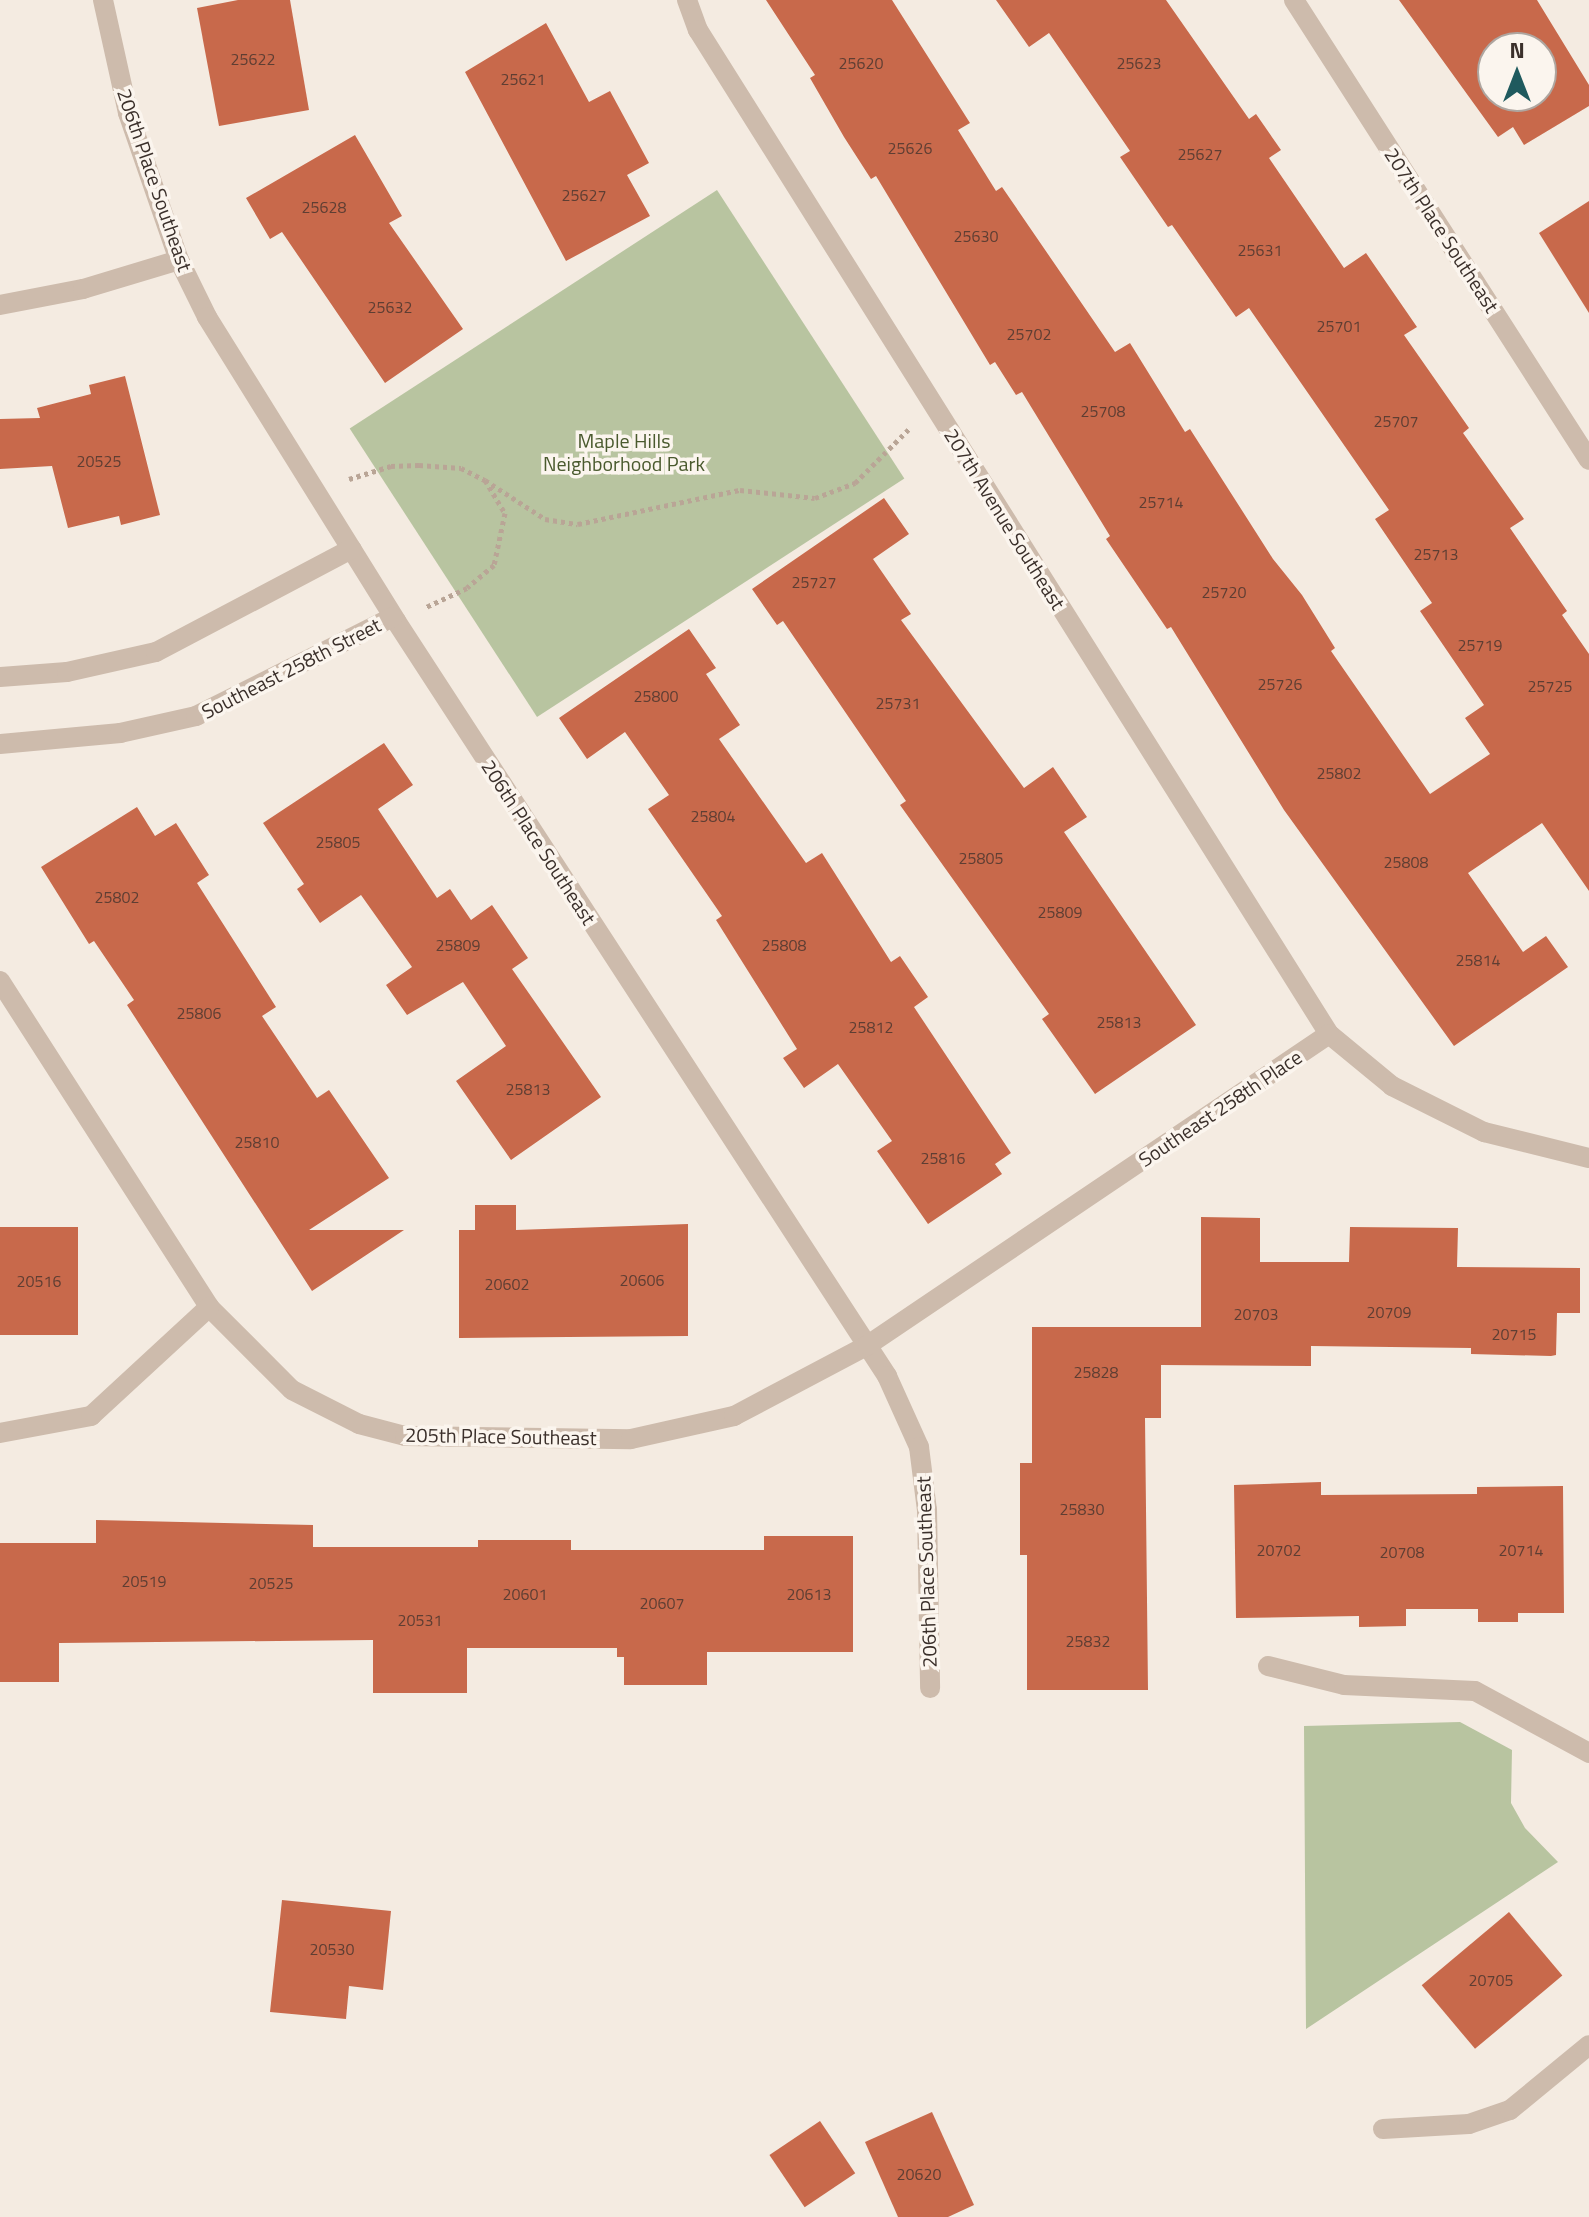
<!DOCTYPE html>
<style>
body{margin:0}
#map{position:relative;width:1589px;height:2217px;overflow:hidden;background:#f4ebe1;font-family:"Titillium Web",sans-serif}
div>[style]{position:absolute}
.green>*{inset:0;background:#b8c4a0;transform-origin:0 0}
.building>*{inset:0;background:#c8694b;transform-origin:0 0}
.path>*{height:5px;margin-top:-2.5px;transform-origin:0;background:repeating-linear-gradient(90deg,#b9a596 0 4px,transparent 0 8px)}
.service>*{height:20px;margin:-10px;padding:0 10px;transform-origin:10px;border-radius:10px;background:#cdbbac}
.minor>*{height:20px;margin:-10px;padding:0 10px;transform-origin:10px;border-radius:10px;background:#cdbbac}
span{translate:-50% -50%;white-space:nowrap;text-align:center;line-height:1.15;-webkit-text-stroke:7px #fbf5ee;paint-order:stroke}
.number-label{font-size:16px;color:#5e3e33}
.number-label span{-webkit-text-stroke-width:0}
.street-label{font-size:20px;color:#3b302b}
.park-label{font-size:20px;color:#4a5a2e}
.north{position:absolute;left:1477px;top:32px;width:80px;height:80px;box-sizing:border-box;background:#fbf5ee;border:2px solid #aea6a0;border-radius:50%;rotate:0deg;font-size:22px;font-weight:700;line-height:32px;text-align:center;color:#3b302b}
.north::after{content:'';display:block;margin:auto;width:28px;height:36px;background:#1f5a5e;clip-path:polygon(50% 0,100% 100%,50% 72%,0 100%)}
</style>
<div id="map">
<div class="green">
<div style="left:717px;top:190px;width:344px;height:438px;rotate:57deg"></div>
<div style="clip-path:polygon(1460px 1722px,1512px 1750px,1511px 1803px,1525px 1828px,1558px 1862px,1306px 2029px,1304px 1726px)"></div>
</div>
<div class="building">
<div style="clip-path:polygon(238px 0,290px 0,309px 110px,219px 126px,197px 8px)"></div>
<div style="clip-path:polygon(766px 0,892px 0,970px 123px,958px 130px,996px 191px,1002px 187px,1115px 352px,1130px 343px,1185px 432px,1190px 429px,1273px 559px,1302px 595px,1335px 648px,1331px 651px,1430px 794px,1490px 754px,1465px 718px,1484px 705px,1420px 611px,1432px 603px,1375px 519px,1389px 510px,1249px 308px,1236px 317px,1172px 225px,1168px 227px,1120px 157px,1130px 151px,1049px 33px,1029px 47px,996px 0,1166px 0,1249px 119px,1256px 114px,1281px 150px,1269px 158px,1344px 268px,1366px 253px,1417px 327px,1404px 335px,1469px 428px,1463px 433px,1524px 519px,1510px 528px,1567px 611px,1562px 615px,1589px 654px,1589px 891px,1542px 823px,1468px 873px,1523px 952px,1546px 936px,1568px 967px,1454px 1046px,1284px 810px,1171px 627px,1167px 629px,1106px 539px,1110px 536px,1022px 392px,1016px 395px,995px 362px,990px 365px,876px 176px,871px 179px,844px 137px,810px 78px,815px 75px)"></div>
<div style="clip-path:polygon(evenodd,1399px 0,1537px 0,1589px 85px,1589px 106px,1524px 145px,1513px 127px,1498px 137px,1399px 0,1493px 48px,1541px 48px,1541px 96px,1493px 96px,1493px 48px)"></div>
<div style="clip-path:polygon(546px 23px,589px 102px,610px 91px,649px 163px,627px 175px,650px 216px,566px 261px,465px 72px)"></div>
<div style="clip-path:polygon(355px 135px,402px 216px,389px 223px,463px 329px,385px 383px,282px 232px,270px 239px,246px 198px)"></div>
<div style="clip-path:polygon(1589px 201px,1589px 313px,1539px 233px)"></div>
<div style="clip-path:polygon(125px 376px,160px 515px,121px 525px,119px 516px,68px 528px,52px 466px,0 469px,0 419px,40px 418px,37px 408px,91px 394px,89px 385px)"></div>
<div style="clip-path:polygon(884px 498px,909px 534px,873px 559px,911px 614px,901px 620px,1024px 788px,1053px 767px,1087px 817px,1064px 832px,1196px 1025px,1095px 1094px,1042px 1019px,1049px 1014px,900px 805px,906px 801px,783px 621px,777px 625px,752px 589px)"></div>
<div style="clip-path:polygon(689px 629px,716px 668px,706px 674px,740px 725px,719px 739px,806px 863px,822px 853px,891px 962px,900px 956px,928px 997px,914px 1007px,1011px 1153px,995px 1164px,1002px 1174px,928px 1224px,877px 1151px,892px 1141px,838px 1064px,804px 1088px,783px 1058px,797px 1049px,716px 920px,722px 916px,648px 809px,669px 795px,625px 732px,587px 759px,559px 718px)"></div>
<div style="clip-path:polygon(384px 743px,413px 785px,378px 809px,437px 898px,450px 889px,471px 920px,492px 905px,528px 958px,512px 969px,601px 1097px,511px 1160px,456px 1081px,506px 1046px,463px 982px,407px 1015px,386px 985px,412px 967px,361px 895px,320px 923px,297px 889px,304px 884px,263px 823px)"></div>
<div style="clip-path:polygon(137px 807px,155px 836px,176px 823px,209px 875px,197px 883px,276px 1007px,262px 1016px,317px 1098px,329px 1090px,389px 1178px,309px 1230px,404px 1230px,312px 1291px,127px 1005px,134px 1000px,94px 941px,89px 944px,41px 867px)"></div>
<div style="clip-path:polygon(475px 1205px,516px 1205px,516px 1230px,688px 1224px,688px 1336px,459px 1338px,459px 1230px,475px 1230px)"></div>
<div style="clip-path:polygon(1201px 1217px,1260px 1218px,1260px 1262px,1349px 1262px,1350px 1227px,1458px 1228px,1457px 1267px,1580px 1268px,1580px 1313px,1557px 1313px,1556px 1355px,1551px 1356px,1471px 1354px,1471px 1348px,1311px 1346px,1311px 1366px,1161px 1365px,1161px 1418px,1145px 1418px,1148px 1690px,1027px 1690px,1027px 1555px,1020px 1555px,1020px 1463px,1032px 1463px,1032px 1327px,1201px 1327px)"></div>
<div style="left:0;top:1227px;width:78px;height:108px"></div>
<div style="clip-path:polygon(1321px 1482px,1321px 1495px,1477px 1494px,1477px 1487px,1563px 1486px,1564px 1613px,1518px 1613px,1518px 1622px,1478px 1622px,1478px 1609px,1406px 1609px,1406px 1626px,1359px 1627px,1359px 1616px,1236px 1618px,1234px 1485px)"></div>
<div style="clip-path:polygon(96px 1520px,313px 1525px,313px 1547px,478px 1547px,478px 1540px,571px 1540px,571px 1550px,764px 1550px,764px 1536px,853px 1536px,853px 1652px,707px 1652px,707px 1685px,624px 1685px,624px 1657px,617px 1657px,617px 1648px,467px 1648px,467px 1693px,373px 1693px,373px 1640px,59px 1643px,59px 1682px,0 1682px,0 1543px,96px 1543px)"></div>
<div style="clip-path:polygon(282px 1900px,391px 1911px,383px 1990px,349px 1986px,346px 2019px,270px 2012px)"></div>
<div style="left:1509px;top:1912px;width:83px;height:114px;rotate:50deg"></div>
<div style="clip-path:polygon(932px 2112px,974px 2205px,948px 2217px,898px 2217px,865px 2142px)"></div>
<div style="left:820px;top:2121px;width:63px;height:61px;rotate:56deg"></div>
</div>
<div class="path">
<div style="left:349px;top:479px;width:44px;rotate:-17.2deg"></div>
<div style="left:391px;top:466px;width:28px;rotate:-2deg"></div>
<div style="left:419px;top:465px;width:42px;rotate:4.1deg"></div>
<div style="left:461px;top:468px;width:27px;rotate:27deg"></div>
<div style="left:485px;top:480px;width:39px;rotate:59deg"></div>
<div style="left:505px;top:513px;width:53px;rotate:101.9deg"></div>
<div style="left:494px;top:565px;width:35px;rotate:140deg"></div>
<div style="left:467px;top:588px;width:45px;rotate:155.1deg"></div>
<div style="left:485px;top:480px;width:72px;rotate:33deg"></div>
<div style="left:545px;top:519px;width:33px;rotate:9deg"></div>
<div style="left:578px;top:524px;width:166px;rotate:-11.9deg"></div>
<div style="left:740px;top:490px;width:75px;rotate:6.1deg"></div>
<div style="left:815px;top:498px;width:43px;rotate:-20.6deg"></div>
<div style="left:855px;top:483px;width:78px;rotate:-45deg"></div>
</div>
<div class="service">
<div style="left:1268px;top:1666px;width:78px;rotate:14deg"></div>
<div style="left:1344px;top:1685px;width:131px;rotate:2.6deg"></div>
<div style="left:1475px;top:1691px;width:130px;rotate:28.5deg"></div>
<div style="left:1383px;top:2129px;width:86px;rotate:-3.3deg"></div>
<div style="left:1469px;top:2124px;width:43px;rotate:-18.9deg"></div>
<div style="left:1510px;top:2110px;width:102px;rotate:-39.4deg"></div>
</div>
<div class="minor">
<div style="left:103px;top:0;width:116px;rotate:77.5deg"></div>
<div style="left:128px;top:113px;width:156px;rotate:70.9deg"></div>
<div style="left:179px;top:260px;width:64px;rotate:63.8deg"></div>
<div style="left:207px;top:317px;width:358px;rotate:58.1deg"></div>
<div style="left:396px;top:621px;width:901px;rotate:56.96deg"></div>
<div style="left:887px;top:1376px;width:78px;rotate:65.7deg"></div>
<div style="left:919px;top:1447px;width:64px;rotate:82.8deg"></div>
<div style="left:927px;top:1510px;width:178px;rotate:89deg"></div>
<div style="left:687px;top:0;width:32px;rotate:70deg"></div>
<div style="left:698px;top:30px;width:1186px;rotate:57.85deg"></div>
<div style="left:1329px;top:1034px;width:82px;rotate:39.5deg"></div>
<div style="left:1392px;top:1086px;width:103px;rotate:26.6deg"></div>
<div style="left:1484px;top:1132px;width:108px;rotate:13.9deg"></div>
<div style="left:1294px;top:0;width:546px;rotate:57.33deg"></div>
<div style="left:0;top:305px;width:85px;rotate:-10.9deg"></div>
<div style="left:83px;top:289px;width:100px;rotate:-16.8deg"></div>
<div style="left:0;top:677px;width:67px;rotate:-4.3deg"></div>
<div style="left:67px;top:672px;width:91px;rotate:-12.7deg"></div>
<div style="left:156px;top:652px;width:221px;rotate:-27.8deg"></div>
<div style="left:0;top:744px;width:121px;rotate:-5.2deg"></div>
<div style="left:120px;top:733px;width:78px;rotate:-12.6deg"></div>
<div style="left:196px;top:716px;width:220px;rotate:-26.7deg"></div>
<div style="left:0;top:981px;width:387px;rotate:57.3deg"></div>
<div style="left:209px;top:1307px;width:117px;rotate:45deg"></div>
<div style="left:292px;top:1390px;width:75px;rotate:26.9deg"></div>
<div style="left:359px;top:1424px;width:48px;rotate:14.6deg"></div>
<div style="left:405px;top:1436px;width:226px;rotate:0.8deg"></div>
<div style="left:631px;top:1439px;width:106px;rotate:-12.6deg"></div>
<div style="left:734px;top:1416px;width:152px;rotate:-27.9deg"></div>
<div style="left:868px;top:1345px;width:556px;rotate:-34deg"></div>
<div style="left:0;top:1433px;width:93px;rotate:-10.6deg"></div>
<div style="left:91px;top:1416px;width:161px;rotate:-42.7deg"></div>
</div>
<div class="number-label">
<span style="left:253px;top:59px">25622</span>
<span style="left:861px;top:63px">25620</span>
<span style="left:1139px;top:63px">25623</span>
<span style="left:523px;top:79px">25621</span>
<span style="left:910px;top:148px">25626</span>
<span style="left:1200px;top:154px">25627</span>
<span style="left:584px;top:195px">25627</span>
<span style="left:324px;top:207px">25628</span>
<span style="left:976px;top:236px">25630</span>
<span style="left:1260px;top:250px">25631</span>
<span style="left:390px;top:307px">25632</span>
<span style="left:1339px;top:326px">25701</span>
<span style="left:1029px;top:334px">25702</span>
<span style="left:1103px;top:411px">25708</span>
<span style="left:1396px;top:421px">25707</span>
<span style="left:99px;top:461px">20525</span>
<span style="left:1161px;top:502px">25714</span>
<span style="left:1436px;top:554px">25713</span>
<span style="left:814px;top:582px">25727</span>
<span style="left:1224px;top:592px">25720</span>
<span style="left:1480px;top:645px">25719</span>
<span style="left:1280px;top:684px">25726</span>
<span style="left:1550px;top:686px">25725</span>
<span style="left:656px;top:696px">25800</span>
<span style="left:898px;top:703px">25731</span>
<span style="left:1339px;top:773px">25802</span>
<span style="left:713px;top:816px">25804</span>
<span style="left:338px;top:842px">25805</span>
<span style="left:981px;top:858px">25805</span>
<span style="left:1406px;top:862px">25808</span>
<span style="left:117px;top:897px">25802</span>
<span style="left:1060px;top:912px">25809</span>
<span style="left:458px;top:945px">25809</span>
<span style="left:784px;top:945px">25808</span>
<span style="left:1478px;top:960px">25814</span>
<span style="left:199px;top:1013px">25806</span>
<span style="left:1119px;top:1022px">25813</span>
<span style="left:871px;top:1027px">25812</span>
<span style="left:528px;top:1089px">25813</span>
<span style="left:257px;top:1142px">25810</span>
<span style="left:943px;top:1158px">25816</span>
<span style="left:642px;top:1280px">20606</span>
<span style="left:39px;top:1281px">20516</span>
<span style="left:507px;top:1284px">20602</span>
<span style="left:1389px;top:1312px">20709</span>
<span style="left:1256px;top:1314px">20703</span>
<span style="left:1514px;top:1334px">20715</span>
<span style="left:1096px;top:1372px">25828</span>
<span style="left:1082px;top:1509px">25830</span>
<span style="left:1279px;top:1550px">20702</span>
<span style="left:1521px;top:1550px">20714</span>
<span style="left:1402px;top:1552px">20708</span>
<span style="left:144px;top:1581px">20519</span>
<span style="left:271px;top:1583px">20525</span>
<span style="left:525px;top:1594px">20601</span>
<span style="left:809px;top:1594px">20613</span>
<span style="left:662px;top:1603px">20607</span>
<span style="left:420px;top:1620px">20531</span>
<span style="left:1088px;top:1641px">25832</span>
<span style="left:332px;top:1949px">20530</span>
<span style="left:1491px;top:1980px">20705</span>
<span style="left:919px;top:2174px">20620</span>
</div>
<div class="street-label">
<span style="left:155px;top:180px;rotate:71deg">206th Place Southeast</span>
<span style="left:1442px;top:230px;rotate:57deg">207th Place Southeast</span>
<span style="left:1005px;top:519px;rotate:58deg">207th Avenue Southeast</span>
<span style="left:291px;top:668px;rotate:-27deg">Southeast 258th Street</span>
<span style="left:539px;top:842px;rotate:57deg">206th Place Southeast</span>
<span style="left:1220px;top:1108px;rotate:-34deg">Southeast 258th Place</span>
<span style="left:501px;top:1436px;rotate:1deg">205th Place Southeast</span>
<span style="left:926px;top:1572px;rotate:-92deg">206th Place Southeast</span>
</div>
<div class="park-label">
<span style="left:624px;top:452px">Maple Hills<br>Neighborhood Park</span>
</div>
<div class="north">N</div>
</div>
